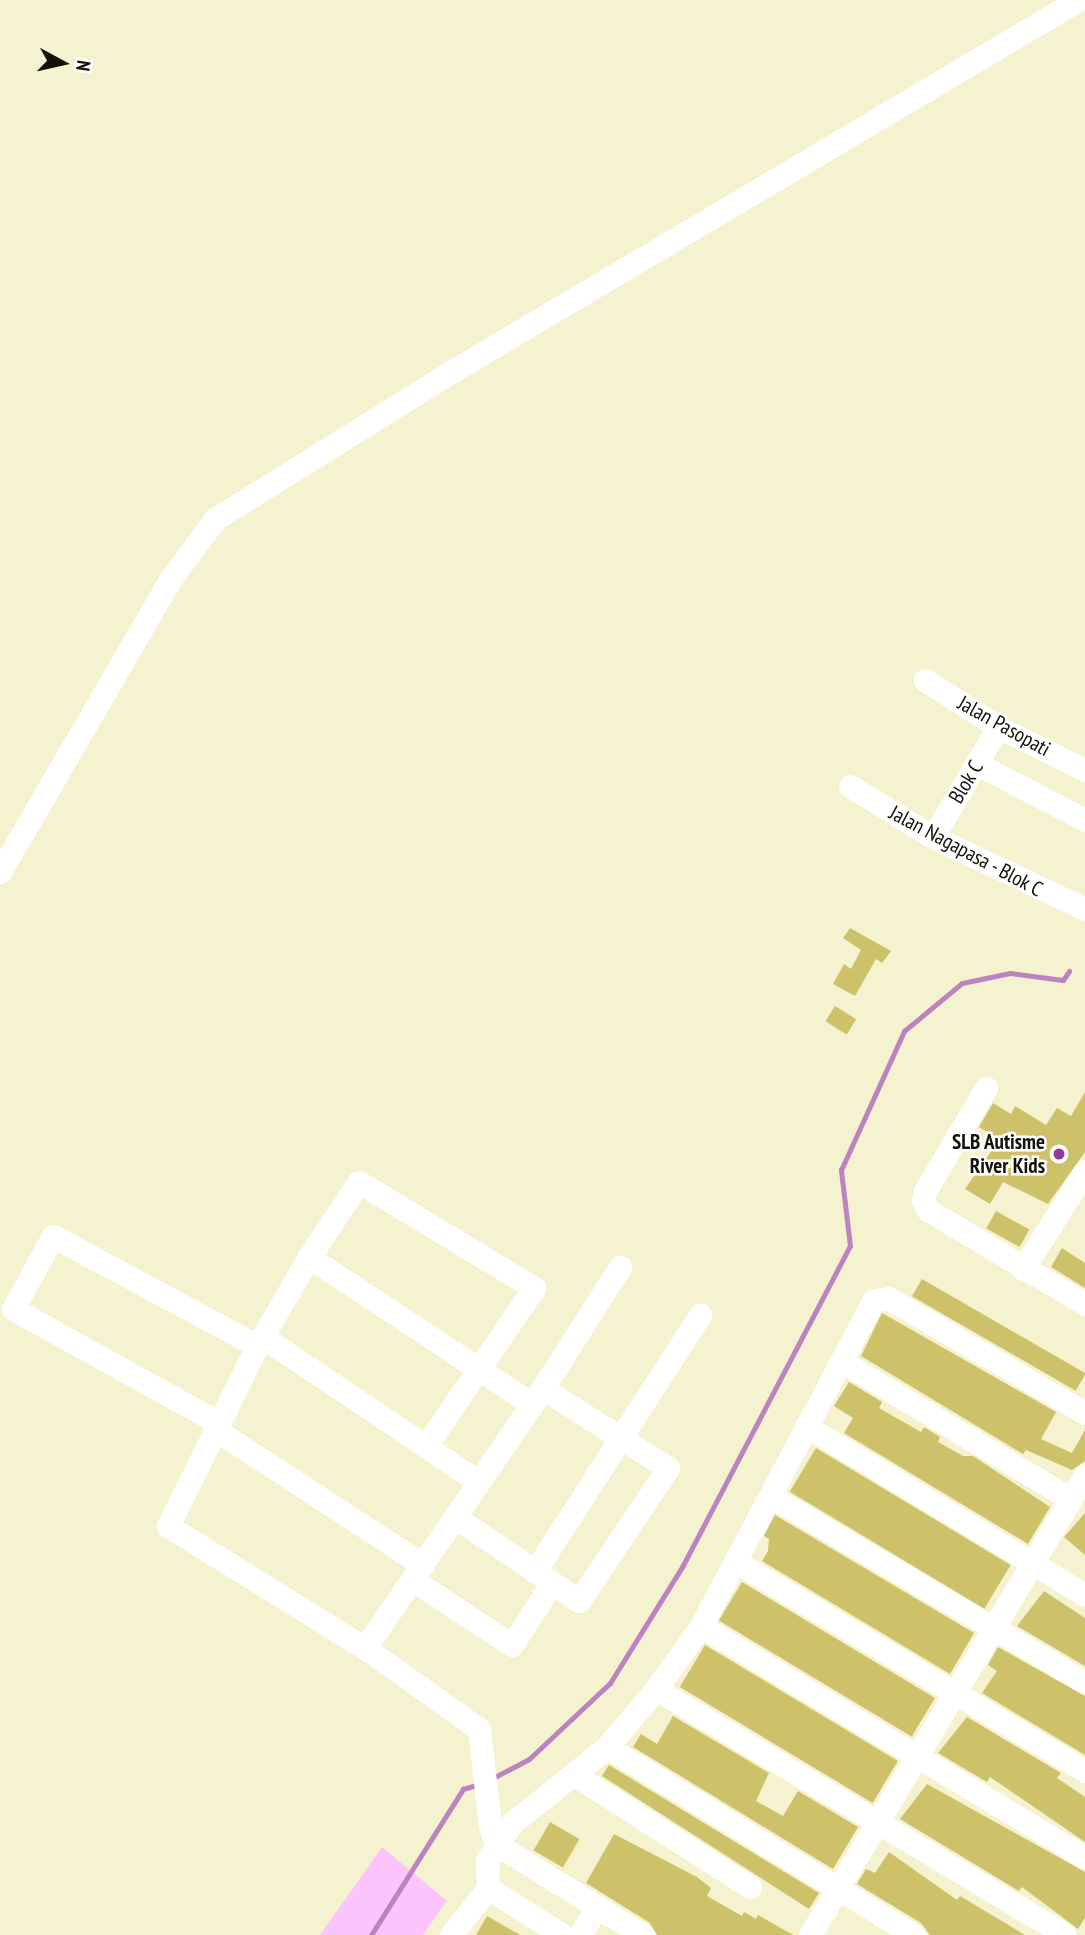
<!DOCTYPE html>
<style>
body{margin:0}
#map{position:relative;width:1085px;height:1935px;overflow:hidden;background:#f5f2d0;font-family:"PT Sans Narrow",sans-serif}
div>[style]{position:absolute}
.green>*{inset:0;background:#fbc4fd}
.stream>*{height:5px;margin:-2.5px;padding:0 2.5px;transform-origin:2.5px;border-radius:2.5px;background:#bd83c0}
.building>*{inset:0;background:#cdc16a;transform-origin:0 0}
.minor>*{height:23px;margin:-11.5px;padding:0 11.5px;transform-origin:11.5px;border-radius:11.5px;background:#fff}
.dots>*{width:19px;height:19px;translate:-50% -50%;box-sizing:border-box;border:4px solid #fff;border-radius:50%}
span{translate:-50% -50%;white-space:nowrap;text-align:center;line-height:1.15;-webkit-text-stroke:5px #fff;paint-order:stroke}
.street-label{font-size:21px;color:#131207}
.poi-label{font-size:21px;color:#131207;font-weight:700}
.right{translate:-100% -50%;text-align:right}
.north{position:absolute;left:28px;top:28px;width:70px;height:70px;-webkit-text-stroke:5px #fff;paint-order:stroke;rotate:98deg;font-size:19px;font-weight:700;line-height:28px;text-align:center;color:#131207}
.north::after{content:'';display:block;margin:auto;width:24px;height:32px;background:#131207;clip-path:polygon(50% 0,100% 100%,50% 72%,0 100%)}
</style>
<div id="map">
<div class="green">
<div style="clip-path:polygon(382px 1847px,447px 1901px,423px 1935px,320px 1935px)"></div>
</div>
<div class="stream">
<div style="left:491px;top:1779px;width:43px;rotate:-27.8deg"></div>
<div style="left:529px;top:1759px;width:111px;rotate:-43.2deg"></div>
<div style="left:610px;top:1683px;width:137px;rotate:-58.2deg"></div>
<div style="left:682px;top:1567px;width:362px;rotate:-62.4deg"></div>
<div style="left:850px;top:1246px;width:77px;rotate:-96.8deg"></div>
<div style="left:841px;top:1170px;width:153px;rotate:-65.6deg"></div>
<div style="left:904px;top:1031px;width:75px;rotate:-39.6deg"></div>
<div style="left:962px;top:983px;width:49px;rotate:-11.8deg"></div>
<div style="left:1010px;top:973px;width:53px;rotate:7.5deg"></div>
<div style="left:1063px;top:980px;width:11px;rotate:-56deg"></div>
<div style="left:371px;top:1935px;width:173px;rotate:-57.8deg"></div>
<div style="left:463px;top:1789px;width:17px;rotate:-17deg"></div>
</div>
<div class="building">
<div style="clip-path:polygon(850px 928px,891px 951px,882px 963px,876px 959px,855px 996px,833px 984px,844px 964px,851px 969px,861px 950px,843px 938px)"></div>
<div style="left:835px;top:1006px;width:25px;height:18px;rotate:32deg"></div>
<div style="clip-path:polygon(1085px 1092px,1085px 1152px,1048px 1204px,1003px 1182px,990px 1204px,965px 1189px,999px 1140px,979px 1127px,993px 1103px,1011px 1114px,1015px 1106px,1046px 1125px,1057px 1108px,1071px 1116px)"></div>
<div style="left:996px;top:1211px;width:38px;height:20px;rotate:29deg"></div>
<div style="clip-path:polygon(1062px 1248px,1085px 1263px,1085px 1288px,1051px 1267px)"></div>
<div style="left:922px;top:1279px;width:189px;height:20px;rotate:30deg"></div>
<div style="clip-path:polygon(882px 1313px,1056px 1412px,1041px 1439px,1072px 1453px,1085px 1430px,1085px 1461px,1072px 1470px,1026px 1450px,1023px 1454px,861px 1356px)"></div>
<div style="clip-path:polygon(849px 1382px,882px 1402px,879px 1408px,921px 1432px,924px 1427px,940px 1437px,938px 1442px,963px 1456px,973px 1456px,1050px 1507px,1028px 1544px,844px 1433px,853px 1418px,834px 1406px)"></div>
<div style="left:816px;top:1448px;width:227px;height:51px;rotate:31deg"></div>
<div style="clip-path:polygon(1085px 1513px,1085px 1555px,1064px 1537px)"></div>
<div style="clip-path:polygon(775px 1515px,974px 1633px,950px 1674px,762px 1561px,768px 1551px,769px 1539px,764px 1536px)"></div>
<div style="left:742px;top:1582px;width:225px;height:45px;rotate:31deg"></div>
<div style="clip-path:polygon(1044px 1591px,1085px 1618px,1085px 1666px,1017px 1626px)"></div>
<div style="left:705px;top:1645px;width:225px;height:49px;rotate:31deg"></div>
<div style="clip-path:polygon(998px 1647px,1085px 1696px,1085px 1755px,982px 1693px,997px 1671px,988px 1665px)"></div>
<div style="clip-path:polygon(673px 1716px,769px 1773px,756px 1801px,783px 1816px,798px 1791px,858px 1827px,833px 1869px,633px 1747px,641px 1734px,657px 1744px)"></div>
<div style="clip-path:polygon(967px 1717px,1061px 1773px,1057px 1778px,1085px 1797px,1085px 1842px,990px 1777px,987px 1782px,938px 1753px)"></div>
<div style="clip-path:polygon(609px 1765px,819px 1893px,809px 1909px,602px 1776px)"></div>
<div style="clip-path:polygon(927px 1784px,1085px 1872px,1085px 1918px,1078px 1929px,1022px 1887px,1019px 1891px,900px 1819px)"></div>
<div style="left:550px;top:1822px;width:34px;height:33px;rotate:30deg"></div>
<div style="clip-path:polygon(614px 1834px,697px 1877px,711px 1888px,707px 1896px,742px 1916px,744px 1912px,756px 1919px,758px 1915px,793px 1935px,657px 1935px,650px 1923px,586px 1883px)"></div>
<div style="clip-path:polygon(889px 1852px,957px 1900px,960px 1896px,1025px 1935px,930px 1935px,921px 1923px,857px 1884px,866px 1869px,875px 1873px)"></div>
<div style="clip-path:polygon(487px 1916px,520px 1935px,476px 1935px)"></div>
</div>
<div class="minor">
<div style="left:925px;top:680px;width:87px;rotate:32.8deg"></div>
<div style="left:998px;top:727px;width:97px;rotate:26.3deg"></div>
<div style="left:977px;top:764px;width:122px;rotate:27.4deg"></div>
<div style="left:850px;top:786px;width:97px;rotate:31.6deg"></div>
<div style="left:933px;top:837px;width:168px;rotate:25.3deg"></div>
<div style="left:933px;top:837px;width:128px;rotate:-59.4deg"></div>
<div style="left:0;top:872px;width:341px;rotate:-59.8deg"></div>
<div style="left:172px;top:577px;width:72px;rotate:-53.4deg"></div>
<div style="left:215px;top:519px;width:278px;rotate:-31.9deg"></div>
<div style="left:451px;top:372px;width:729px;rotate:-30.68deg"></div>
<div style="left:986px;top:1088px;width:120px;rotate:120.6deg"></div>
<div style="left:925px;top:1191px;width:10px;rotate:101deg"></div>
<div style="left:923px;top:1201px;width:10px;rotate:61deg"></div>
<div style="left:928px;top:1210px;width:183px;rotate:30.9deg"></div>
<div style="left:309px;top:1257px;width:90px;rotate:-56.3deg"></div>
<div style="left:359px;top:1182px;width:205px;rotate:31.2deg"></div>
<div style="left:534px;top:1288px;width:191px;rotate:124.4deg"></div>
<div style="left:1023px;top:1269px;width:116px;rotate:-57.7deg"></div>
<div style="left:263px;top:1337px;width:260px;rotate:33.9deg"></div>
<div style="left:841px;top:1361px;width:268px;rotate:31deg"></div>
<div style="left:534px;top:1402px;width:160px;rotate:-57.5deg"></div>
<div style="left:219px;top:1423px;width:235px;rotate:-151deg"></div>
<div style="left:13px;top:1309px;width:83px;rotate:-61.3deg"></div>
<div style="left:53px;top:1236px;width:232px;rotate:28.3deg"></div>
<div style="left:806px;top:1426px;width:326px;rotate:31.2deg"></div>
<div style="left:216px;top:1430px;width:247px;rotate:33.1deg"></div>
<div style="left:770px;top:1496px;width:366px;rotate:30.6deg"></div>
<div style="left:455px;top:1517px;width:97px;rotate:34deg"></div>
<div style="left:535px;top:1571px;width:305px;rotate:-57.2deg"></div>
<div style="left:736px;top:1562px;width:407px;rotate:30.9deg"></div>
<div style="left:535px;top:1571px;width:53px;rotate:34.3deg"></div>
<div style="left:579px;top:1601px;width:160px;rotate:-56.2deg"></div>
<div style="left:668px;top:1468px;width:149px;rotate:-147.6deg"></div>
<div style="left:413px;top:1580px;width:118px;rotate:33.3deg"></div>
<div style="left:512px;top:1645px;width:74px;rotate:-57.2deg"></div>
<div style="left:701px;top:1626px;width:449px;rotate:31.1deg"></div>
<div style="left:365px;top:1648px;width:296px;rotate:-55.6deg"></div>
<div style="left:532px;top:1404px;width:267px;rotate:-146.6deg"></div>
<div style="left:309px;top:1257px;width:103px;rotate:120.3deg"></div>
<div style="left:257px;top:1346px;width:201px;rotate:116.3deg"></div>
<div style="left:168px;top:1526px;width:232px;rotate:31.8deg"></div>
<div style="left:365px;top:1648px;width:140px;rotate:35.4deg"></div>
<div style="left:479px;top:1729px;width:98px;rotate:83.5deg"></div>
<div style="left:490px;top:1826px;width:19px;rotate:72deg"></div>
<div style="left:496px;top:1844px;width:173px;rotate:31.8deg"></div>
<div style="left:656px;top:1689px;width:477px;rotate:31deg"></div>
<div style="left:607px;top:1747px;width:360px;rotate:31.5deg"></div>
<div style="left:575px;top:1775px;width:208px;rotate:32.6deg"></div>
<div style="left:451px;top:1935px;width:60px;rotate:-51.8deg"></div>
<div style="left:562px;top:1935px;width:88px;rotate:-147.6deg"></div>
<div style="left:488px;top:1888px;width:28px;rotate:-92deg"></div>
<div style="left:487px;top:1860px;width:43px;rotate:-56.3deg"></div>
<div style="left:511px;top:1824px;width:123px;rotate:-38.7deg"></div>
<div style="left:607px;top:1747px;width:76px;rotate:-49.8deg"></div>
<div style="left:656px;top:1689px;width:77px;rotate:-54.5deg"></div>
<div style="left:701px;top:1626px;width:368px;rotate:-62.1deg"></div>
<div style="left:873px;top:1301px;width:15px;rotate:-11deg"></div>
<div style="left:888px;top:1298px;width:228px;rotate:30.3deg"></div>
<div style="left:580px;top:1935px;width:33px;rotate:-59deg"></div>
<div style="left:810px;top:1935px;width:536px;rotate:-59.13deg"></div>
</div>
<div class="dots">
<div style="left:1059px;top:1154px;background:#98389f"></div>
</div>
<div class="street-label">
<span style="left:1004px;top:726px;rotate:29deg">Jalan Pasopati</span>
<span style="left:966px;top:782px;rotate:-59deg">Blok C</span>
<span style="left:966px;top:851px;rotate:28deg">Jalan Nagapasa - Blok C</span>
</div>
<div class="poi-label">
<span class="right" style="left:1045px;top:1154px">SLB Autisme<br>River Kids</span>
</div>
<div class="north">N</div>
</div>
